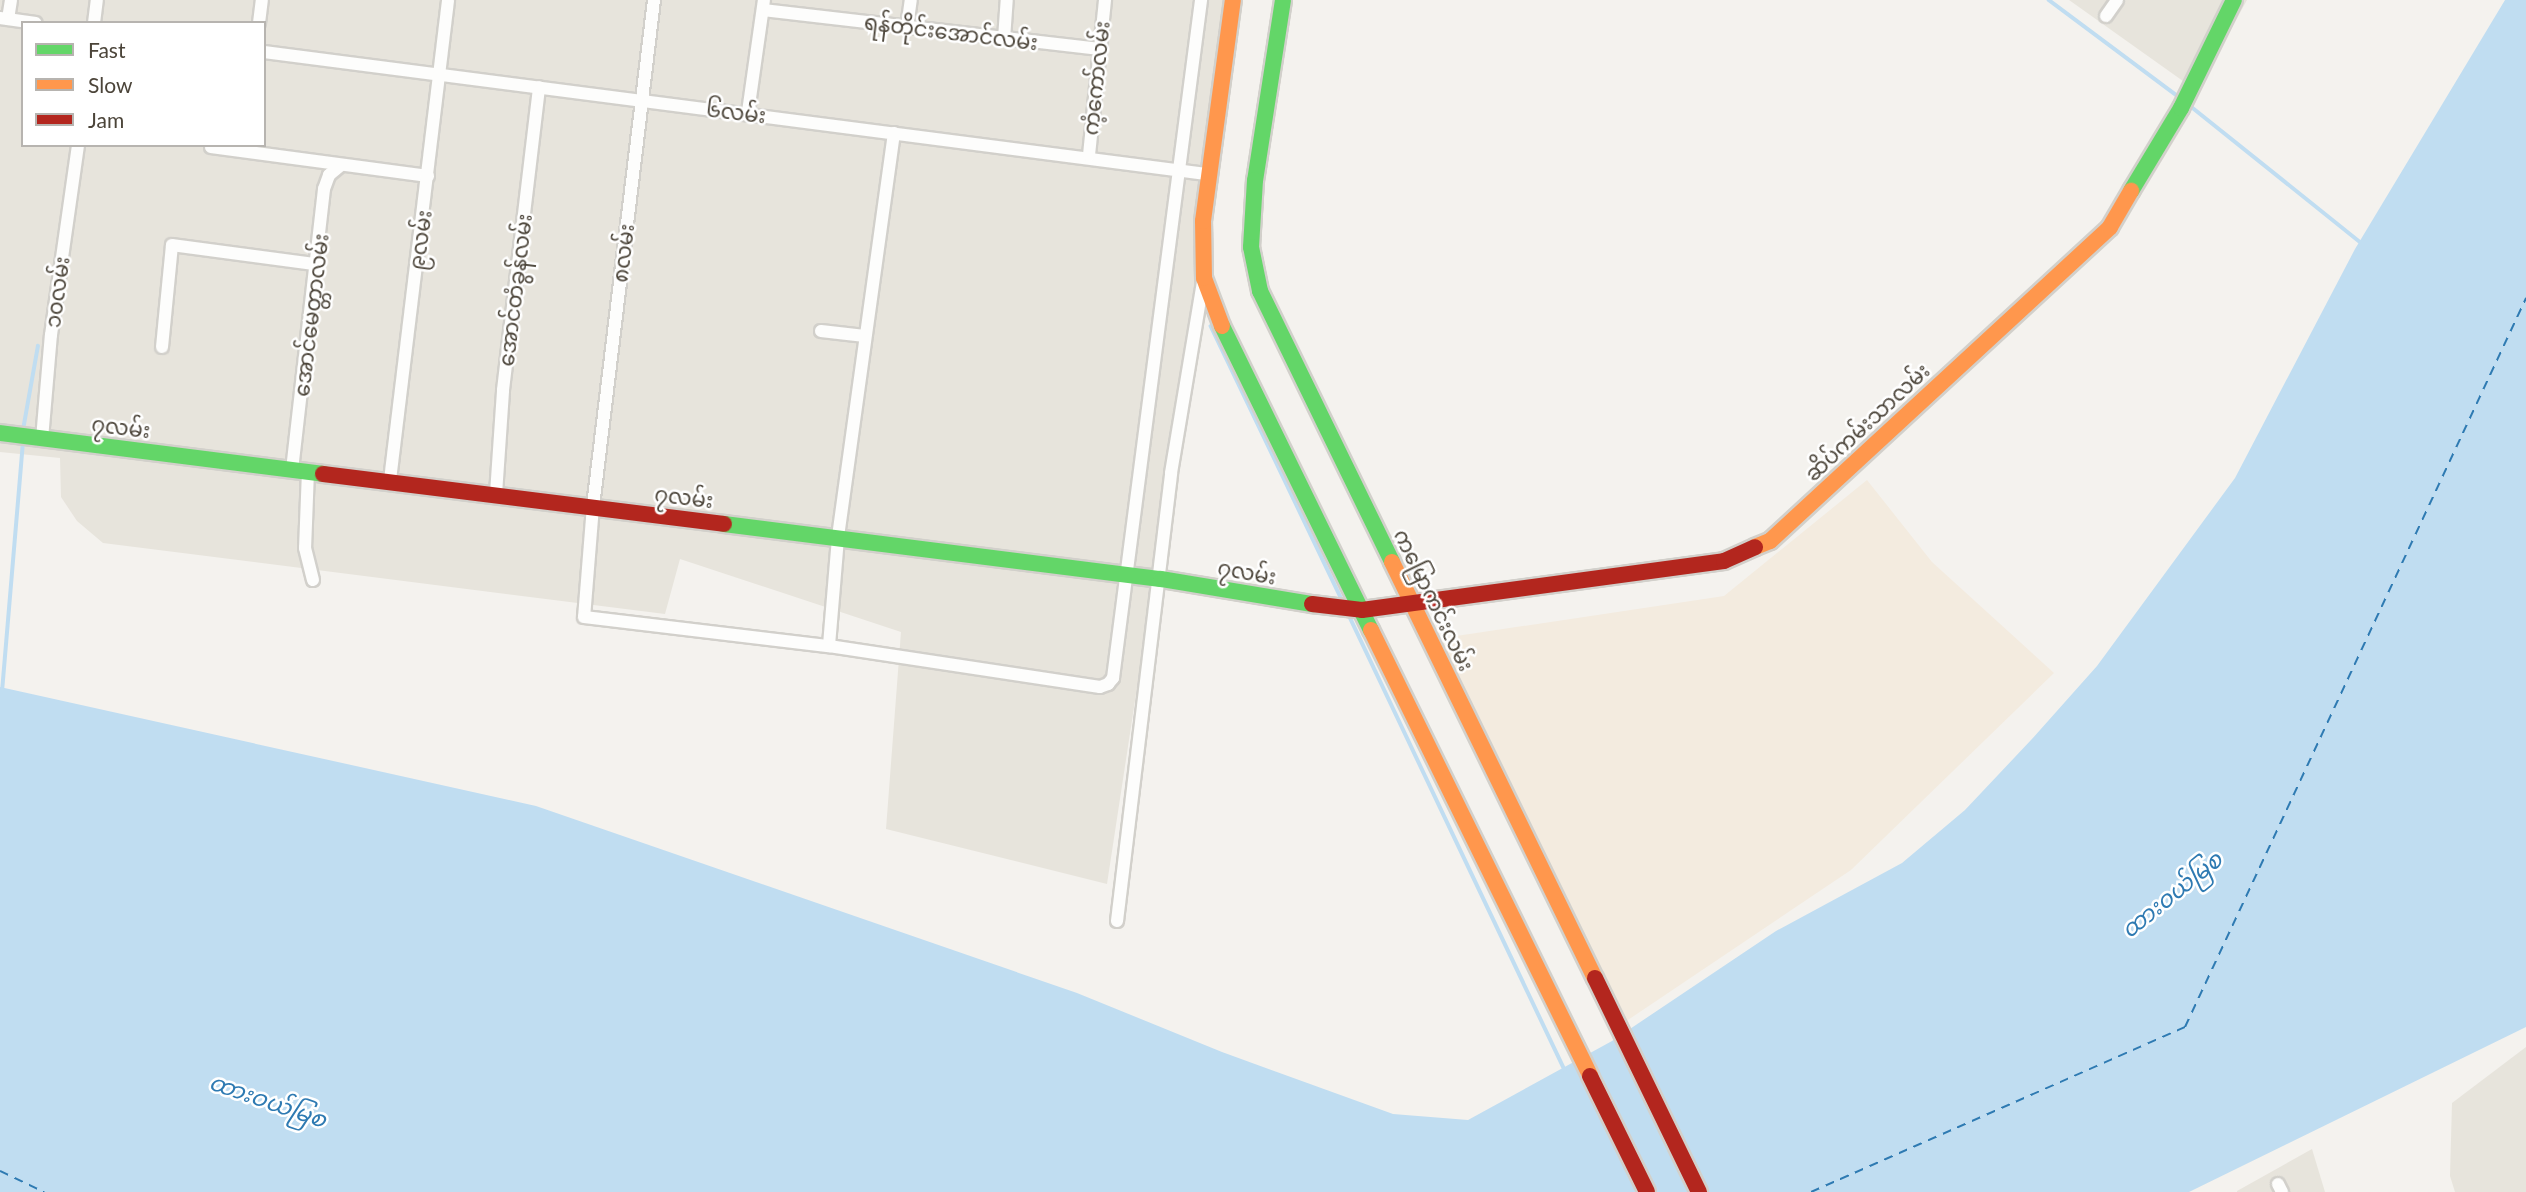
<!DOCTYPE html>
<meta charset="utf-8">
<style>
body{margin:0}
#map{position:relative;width:2526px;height:1192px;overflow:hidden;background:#f4f2ee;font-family:Lato,"Noto Sans Myanmar",sans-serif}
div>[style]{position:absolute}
.residential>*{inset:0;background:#e7e4dc}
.commercial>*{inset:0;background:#f3ebdf}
.water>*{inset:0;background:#c0ddf1}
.stream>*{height:3.5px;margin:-1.75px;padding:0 1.75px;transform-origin:1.75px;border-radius:1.75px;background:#c0ddf1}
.ferry>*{height:2px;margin-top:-1px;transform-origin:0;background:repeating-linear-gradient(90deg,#2e7ab2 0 9px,transparent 0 16px)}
.roads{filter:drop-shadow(2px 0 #d2d0cb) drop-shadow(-2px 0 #d2d0cb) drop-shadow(0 2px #d2d0cb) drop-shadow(0 -2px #d2d0cb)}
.street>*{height:12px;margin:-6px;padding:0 6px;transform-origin:6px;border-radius:6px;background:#fdfdfc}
.fast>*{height:16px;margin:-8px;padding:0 8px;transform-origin:8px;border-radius:8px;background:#63d668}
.slow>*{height:16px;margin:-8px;padding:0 8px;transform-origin:8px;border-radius:8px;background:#ff974d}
.jam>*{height:16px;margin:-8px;padding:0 8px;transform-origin:8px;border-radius:8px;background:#b3261e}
span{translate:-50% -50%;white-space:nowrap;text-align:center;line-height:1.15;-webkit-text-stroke:5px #fff;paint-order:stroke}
.street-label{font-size:21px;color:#4b4439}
.water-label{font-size:23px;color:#2e7ab2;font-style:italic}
.legend{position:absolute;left:21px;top:21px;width:245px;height:126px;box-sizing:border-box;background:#fff;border:2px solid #b7b4b0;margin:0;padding:9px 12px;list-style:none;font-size:21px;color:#4b4439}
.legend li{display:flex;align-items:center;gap:14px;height:35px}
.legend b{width:35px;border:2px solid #b7b4b0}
</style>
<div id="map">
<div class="residential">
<div style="clip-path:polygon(evenodd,0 0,1242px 0,1107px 884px,886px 829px,901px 632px,680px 559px,665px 614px,103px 543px,77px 521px,61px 497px,60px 458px,0 452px,0 0,23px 23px,264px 23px,264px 145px,23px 145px,23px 23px)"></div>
<div style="clip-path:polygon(2069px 0,2247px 0,2197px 91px)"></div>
<div style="clip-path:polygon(2526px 1047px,2526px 1192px,2455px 1192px,2450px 1176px,2452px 1103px)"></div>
<div style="clip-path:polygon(2312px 1149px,2325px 1192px,2237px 1192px,2237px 1191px)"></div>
</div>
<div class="commercial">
<div style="clip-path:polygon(1867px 480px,1932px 562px,2054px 673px,1851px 870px,1613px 1030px,1423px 641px,1724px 596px)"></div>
</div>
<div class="water">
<div style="clip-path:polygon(2505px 0,2526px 0,2526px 1027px,2189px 1192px,0 1192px,0 687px,536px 806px,1077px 993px,1222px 1052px,1393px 1114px,1468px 1120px,1612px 1041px,1776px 931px,1902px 863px,1965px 810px,2031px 740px,2097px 666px,2235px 478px,2355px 249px)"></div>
</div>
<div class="stream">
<div style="left:2049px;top:0;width:162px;rotate:36.7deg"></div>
<div style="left:2188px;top:104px;width:221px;rotate:38.7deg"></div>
<div style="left:1211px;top:326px;width:306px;rotate:64.4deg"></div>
<div style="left:23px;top:430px;width:85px;rotate:-79.9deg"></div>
<div style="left:1349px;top:615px;width:504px;rotate:64.61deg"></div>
<div style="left:2px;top:692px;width:251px;rotate:-85.2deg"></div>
</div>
<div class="ferry">
<div style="left:0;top:1171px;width:49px;rotate:25.5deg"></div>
<div style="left:1811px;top:1192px;width:409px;rotate:-23.8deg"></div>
<div style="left:2185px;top:1027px;width:805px;rotate:-64.93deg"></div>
</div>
<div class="roads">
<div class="street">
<div style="left:654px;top:0;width:510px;rotate:96.87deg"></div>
<div style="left:593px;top:506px;width:111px;rotate:94.6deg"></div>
<div style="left:584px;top:617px;width:247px;rotate:6.8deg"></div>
<div style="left:763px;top:10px;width:337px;rotate:6.6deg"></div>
<div style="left:2106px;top:16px;width:19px;rotate:-55deg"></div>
<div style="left:0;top:18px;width:36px;rotate:8deg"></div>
<div style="left:8px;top:19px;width:19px;rotate:-81deg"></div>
<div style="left:94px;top:23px;width:23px;rotate:-83deg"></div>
<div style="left:259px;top:23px;width:23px;rotate:-83deg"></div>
<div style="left:907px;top:27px;width:27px;rotate:-82deg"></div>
<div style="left:1004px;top:39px;width:39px;rotate:-86deg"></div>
<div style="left:264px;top:52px;width:950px;rotate:7.38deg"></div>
<div style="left:748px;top:112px;width:113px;rotate:-81.9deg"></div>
<div style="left:894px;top:133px;width:409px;rotate:97.9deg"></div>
<div style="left:838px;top:538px;width:108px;rotate:94.8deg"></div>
<div style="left:829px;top:646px;width:274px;rotate:8.6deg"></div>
<div style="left:1100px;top:687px;width:9px;rotate:-21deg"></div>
<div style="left:1108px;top:684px;width:8px;rotate:-50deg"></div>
<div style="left:1113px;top:678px;width:684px;rotate:-82.6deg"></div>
<div style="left:211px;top:147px;width:219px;rotate:7.6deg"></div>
<div style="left:1089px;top:155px;width:156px;rotate:-84.1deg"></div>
<div style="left:821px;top:331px;width:44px;rotate:6.5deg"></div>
<div style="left:162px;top:347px;width:102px;rotate:-84.4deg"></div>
<div style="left:172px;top:245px;width:143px;rotate:7.6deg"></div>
<div style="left:42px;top:439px;width:104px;rotate:-85.1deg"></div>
<div style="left:51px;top:335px;width:192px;rotate:-81.9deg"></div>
<div style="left:292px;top:470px;width:283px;rotate:-83.5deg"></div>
<div style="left:324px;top:189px;width:15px;rotate:-70deg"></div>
<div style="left:329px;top:175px;width:14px;rotate:-39deg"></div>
<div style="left:308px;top:471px;width:77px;rotate:92.2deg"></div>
<div style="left:305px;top:548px;width:33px;rotate:76deg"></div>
<div style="left:390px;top:480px;width:483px;rotate:-83.1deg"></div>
<div style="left:496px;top:494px;width:104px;rotate:-86.1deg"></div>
<div style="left:503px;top:390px;width:305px;rotate:-83.2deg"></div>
<div style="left:1117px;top:921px;width:451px;rotate:-83.1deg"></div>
<div style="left:1171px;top:473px;width:195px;rotate:-80.5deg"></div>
<div style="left:2278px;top:1184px;width:9px;rotate:63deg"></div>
</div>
<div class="fast">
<div style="left:1283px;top:0;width:182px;rotate:98.8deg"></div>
<div style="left:1255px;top:180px;width:67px;rotate:93.4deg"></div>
<div style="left:1251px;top:247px;width:45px;rotate:78.4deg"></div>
<div style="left:1260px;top:291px;width:301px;rotate:64deg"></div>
<div style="left:2131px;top:191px;width:97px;rotate:-58.9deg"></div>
<div style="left:2181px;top:108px;width:120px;rotate:-63.9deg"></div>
<div style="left:1222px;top:326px;width:339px;rotate:63.9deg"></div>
<div style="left:0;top:433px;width:326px;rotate:7.2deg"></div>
<div style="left:724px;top:524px;width:440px;rotate:7.2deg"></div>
<div style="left:1161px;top:579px;width:153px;rotate:9.4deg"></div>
</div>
<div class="slow">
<div style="left:1222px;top:326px;width:51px;rotate:-110.6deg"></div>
<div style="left:1204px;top:278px;width:57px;rotate:-91deg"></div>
<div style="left:1203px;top:221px;width:223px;rotate:-82.3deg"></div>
<div style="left:1755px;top:547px;width:16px;rotate:-22deg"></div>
<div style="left:1770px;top:541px;width:463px;rotate:-42.7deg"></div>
<div style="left:2110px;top:227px;width:42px;rotate:-59.7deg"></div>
<div style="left:1392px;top:562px;width:463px;rotate:64deg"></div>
<div style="left:1371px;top:630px;width:497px;rotate:63.8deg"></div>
</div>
<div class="jam">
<div style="left:323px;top:474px;width:404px;rotate:7.1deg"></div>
<div style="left:1312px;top:604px;width:50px;rotate:6.8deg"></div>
<div style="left:1362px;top:610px;width:365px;rotate:-7.7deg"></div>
<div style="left:1724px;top:561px;width:34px;rotate:-24deg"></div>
<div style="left:1595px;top:978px;width:238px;rotate:64.1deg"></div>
<div style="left:1590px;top:1076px;width:129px;rotate:63.8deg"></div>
</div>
</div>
<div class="street-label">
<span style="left:951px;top:32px;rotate:7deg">ရန်တိုင်းအောင်လမ်း</span>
<span style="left:1096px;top:78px;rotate:-84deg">ကံ့ကော်လမ်း</span>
<span style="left:736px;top:112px;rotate:7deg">၆လမ်း</span>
<span style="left:420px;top:240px;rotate:-82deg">၉လမ်း</span>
<span style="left:623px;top:253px;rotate:-83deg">၈လမ်း</span>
<span style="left:515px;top:290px;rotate:-83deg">အောင်တံခွန်လမ်း</span>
<span style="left:57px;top:292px;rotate:-82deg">၁၀လမ်း</span>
<span style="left:311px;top:315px;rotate:-83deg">အောင်မေတ္တာလမ်း</span>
<span style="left:1867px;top:422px;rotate:-43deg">ဆိပ်ကမ်းသာလမ်း</span>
<span style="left:121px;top:427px;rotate:7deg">၇လမ်း</span>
<span style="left:684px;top:497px;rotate:7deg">၇လမ်း</span>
<span style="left:1247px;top:572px;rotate:10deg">၇လမ်း</span>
<span style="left:1434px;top:600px;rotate:64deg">ကမြောကင်းလမ်း</span>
</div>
<div class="water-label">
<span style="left:2171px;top:894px;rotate:-39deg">ထားဝယ်မြစ</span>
<span style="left:268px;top:1100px;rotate:19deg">ထားဝယ်မြစ</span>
</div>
<ul class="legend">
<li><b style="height:9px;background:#63d668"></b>Fast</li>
<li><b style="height:9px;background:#ff974d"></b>Slow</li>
<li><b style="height:9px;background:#b3261e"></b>Jam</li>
</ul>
</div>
